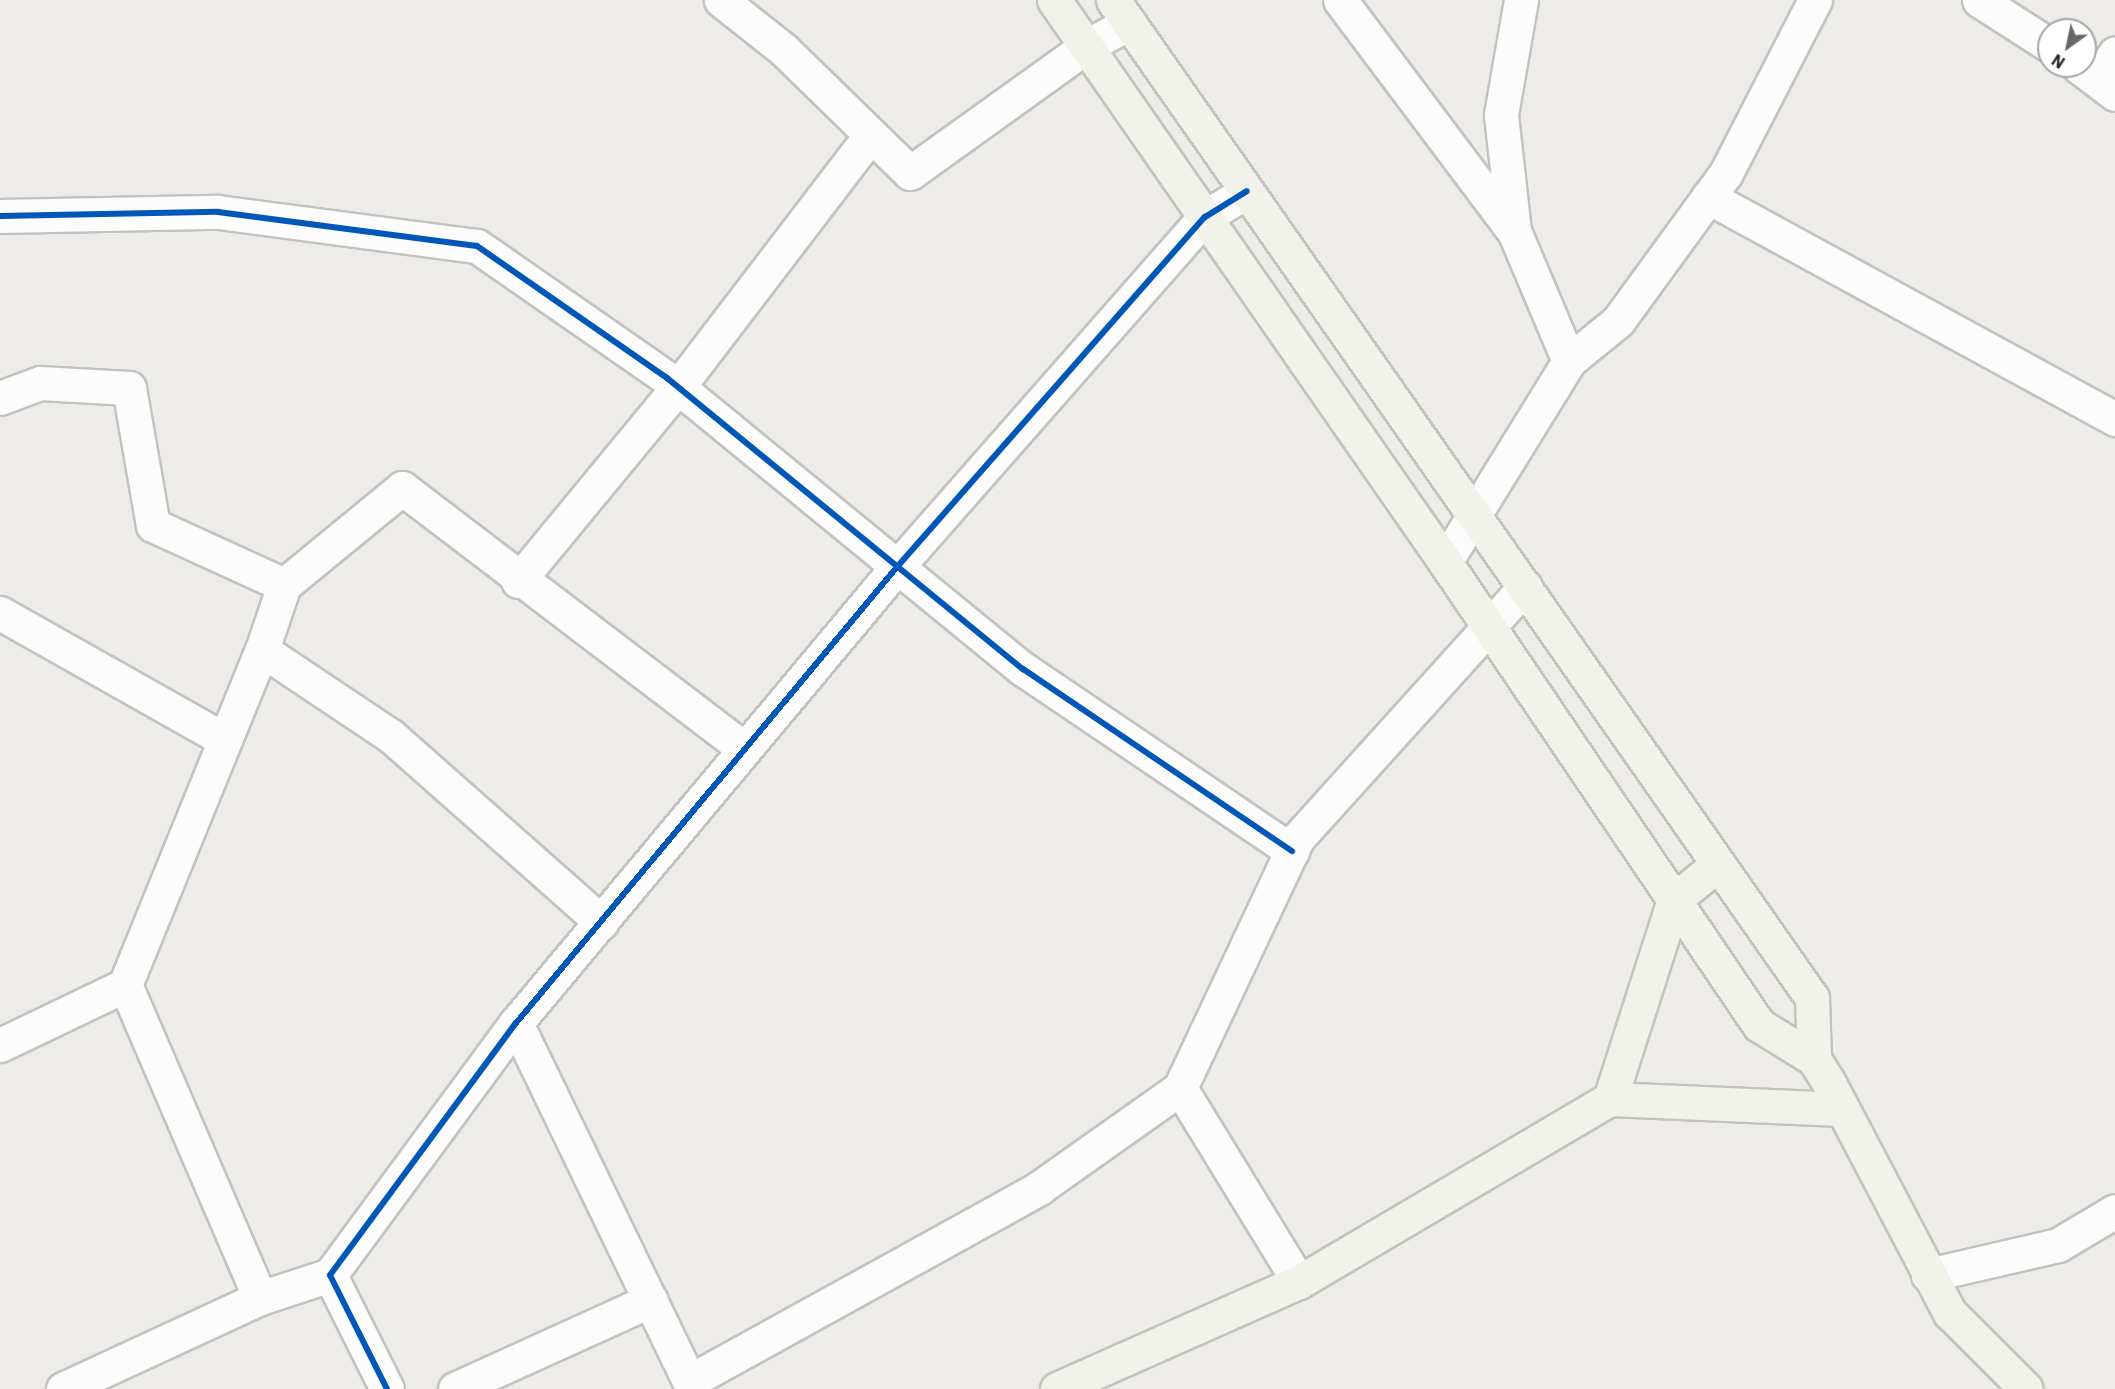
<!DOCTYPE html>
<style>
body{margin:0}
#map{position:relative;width:2115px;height:1389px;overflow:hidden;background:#edece8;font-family:"IBM Plex Sans",sans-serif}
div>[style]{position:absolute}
.roads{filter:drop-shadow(2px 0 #c3c2c0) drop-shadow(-2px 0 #c3c2c0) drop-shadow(0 2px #c3c2c0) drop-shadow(0 -2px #c3c2c0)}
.minor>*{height:33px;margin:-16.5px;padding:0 16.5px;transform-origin:16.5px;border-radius:16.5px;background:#fcfcfc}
.secondary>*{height:33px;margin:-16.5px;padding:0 16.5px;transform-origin:16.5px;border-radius:16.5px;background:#f1f3eb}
.cycleway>*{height:6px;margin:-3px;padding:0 3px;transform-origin:3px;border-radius:3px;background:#0057b8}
span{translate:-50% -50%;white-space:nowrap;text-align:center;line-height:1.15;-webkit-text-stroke:6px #fff;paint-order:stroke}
.north{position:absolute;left:2037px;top:18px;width:60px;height:60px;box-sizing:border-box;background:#fff;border:2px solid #a5a5a5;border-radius:50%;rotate:213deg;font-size:16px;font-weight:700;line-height:24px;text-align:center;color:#1f1f1f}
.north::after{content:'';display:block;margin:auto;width:21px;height:27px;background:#676765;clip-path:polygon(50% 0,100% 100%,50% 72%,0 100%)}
</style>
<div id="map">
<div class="roads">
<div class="minor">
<div style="left:721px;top:0;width:80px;rotate:38.4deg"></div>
<div style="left:784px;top:50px;width:176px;rotate:44.3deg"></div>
<div style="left:910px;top:173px;width:218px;rotate:-35.7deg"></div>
<div style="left:1087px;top:46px;width:48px;rotate:-28.7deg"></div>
<div style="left:1340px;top:0;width:288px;rotate:53.1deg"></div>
<div style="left:1521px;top:0;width:117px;rotate:99.9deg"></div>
<div style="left:1501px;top:115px;width:117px;rotate:83.6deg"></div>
<div style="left:1514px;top:231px;width:141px;rotate:67.1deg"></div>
<div style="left:1979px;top:0;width:83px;rotate:32.7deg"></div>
<div style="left:2078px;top:66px;width:46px;rotate:37.1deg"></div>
<div style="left:2097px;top:80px;width:32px;rotate:-56deg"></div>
<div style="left:1708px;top:197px;width:464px;rotate:28.6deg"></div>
<div style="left:0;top:216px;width:218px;rotate:-1.1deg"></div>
<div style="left:218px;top:212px;width:261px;rotate:7.5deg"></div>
<div style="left:477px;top:246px;width:231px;rotate:34.8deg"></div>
<div style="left:667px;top:378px;width:460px;rotate:39.3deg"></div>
<div style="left:1023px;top:669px;width:325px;rotate:34.1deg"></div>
<div style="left:0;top:398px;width:43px;rotate:-20.6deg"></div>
<div style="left:40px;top:383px;width:89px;rotate:3.2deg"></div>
<div style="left:129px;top:388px;width:139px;rotate:80.1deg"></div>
<div style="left:153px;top:525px;width:144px;rotate:24.6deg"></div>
<div style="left:1445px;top:562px;width:236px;rotate:-58.3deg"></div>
<div style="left:1569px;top:361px;width:63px;rotate:-39.2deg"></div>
<div style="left:1618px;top:321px;width:183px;rotate:-53.9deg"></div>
<div style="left:1726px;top:173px;width:195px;rotate:-62.8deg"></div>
<div style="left:518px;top:581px;width:251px;rotate:-50.5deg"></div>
<div style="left:678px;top:387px;width:317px;rotate:-52.6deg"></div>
<div style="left:0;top:613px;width:258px;rotate:29.4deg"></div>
<div style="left:262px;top:650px;width:69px;rotate:-71.3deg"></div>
<div style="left:284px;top:585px;width:153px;rotate:-39.4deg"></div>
<div style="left:402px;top:488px;width:431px;rotate:37.3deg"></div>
<div style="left:516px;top:1023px;width:407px;rotate:64.2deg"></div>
<div style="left:0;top:1045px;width:139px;rotate:-25.6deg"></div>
<div style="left:330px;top:1275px;width:74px;rotate:161.8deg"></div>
<div style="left:260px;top:1298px;width:341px;rotate:-113.3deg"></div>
<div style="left:125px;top:985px;width:362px;rotate:-67.8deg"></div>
<div style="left:262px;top:650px;width:155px;rotate:33.7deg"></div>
<div style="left:391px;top:736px;width:281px;rotate:41.5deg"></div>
<div style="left:1928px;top:1275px;width:133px;rotate:-13deg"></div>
<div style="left:2058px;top:1245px;width:66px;rotate:-30.8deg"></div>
<div style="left:1299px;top:1282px;width:228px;rotate:-121.5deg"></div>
<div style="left:1180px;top:1088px;width:275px;rotate:-64.8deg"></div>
<div style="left:1297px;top:839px;width:340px;rotate:-47.9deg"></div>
<div style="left:690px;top:1381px;width:399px;rotate:-28.9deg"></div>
<div style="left:1039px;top:1188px;width:173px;rotate:-35.3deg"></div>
<div style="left:63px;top:1389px;width:217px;rotate:-24.8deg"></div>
<div style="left:387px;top:1389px;width:127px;rotate:-116.6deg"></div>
<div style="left:330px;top:1275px;width:313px;rotate:-53.6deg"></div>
<div style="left:516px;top:1023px;width:594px;rotate:-50.12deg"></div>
<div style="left:897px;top:567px;width:466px;rotate:-48.7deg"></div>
<div style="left:1205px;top:217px;width:49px;rotate:-31.8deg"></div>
<div style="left:455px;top:1389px;width:215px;rotate:-24.4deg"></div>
</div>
<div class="secondary">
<div style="left:1054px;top:0;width:685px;rotate:55.17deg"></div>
<div style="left:1445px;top:562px;width:559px;rotate:55.86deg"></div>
<div style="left:1759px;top:1025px;width:65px;rotate:31.7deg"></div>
<div style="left:1814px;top:1059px;width:26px;rotate:58deg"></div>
<div style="left:1828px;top:1081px;width:262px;rotate:62.3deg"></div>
<div style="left:1950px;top:1313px;width:107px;rotate:45deg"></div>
<div style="left:1113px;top:0;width:1218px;rotate:54.99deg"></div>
<div style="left:1812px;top:998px;width:61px;rotate:88.1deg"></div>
<div style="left:1610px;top:1099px;width:209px;rotate:-72.2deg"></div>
<div style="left:1674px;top:900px;width:57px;rotate:-39.3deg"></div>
<div style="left:1057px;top:1389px;width:265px;rotate:-23.9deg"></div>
<div style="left:1299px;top:1282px;width:361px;rotate:-30.5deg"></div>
<div style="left:1610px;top:1099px;width:232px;rotate:2.5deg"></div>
</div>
</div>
<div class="cycleway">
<div style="left:0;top:216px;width:218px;rotate:-1.1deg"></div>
<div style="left:218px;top:212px;width:261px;rotate:7.5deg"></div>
<div style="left:477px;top:246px;width:231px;rotate:34.8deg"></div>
<div style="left:667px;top:378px;width:460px;rotate:39.3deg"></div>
<div style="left:1023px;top:669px;width:325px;rotate:34.1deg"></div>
<div style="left:387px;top:1389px;width:127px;rotate:-116.6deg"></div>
<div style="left:330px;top:1275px;width:313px;rotate:-53.6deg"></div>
<div style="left:516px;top:1023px;width:594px;rotate:-50.12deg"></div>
<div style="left:897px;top:567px;width:466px;rotate:-48.7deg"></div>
<div style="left:1205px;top:217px;width:49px;rotate:-31.8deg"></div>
</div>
<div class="north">N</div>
</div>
